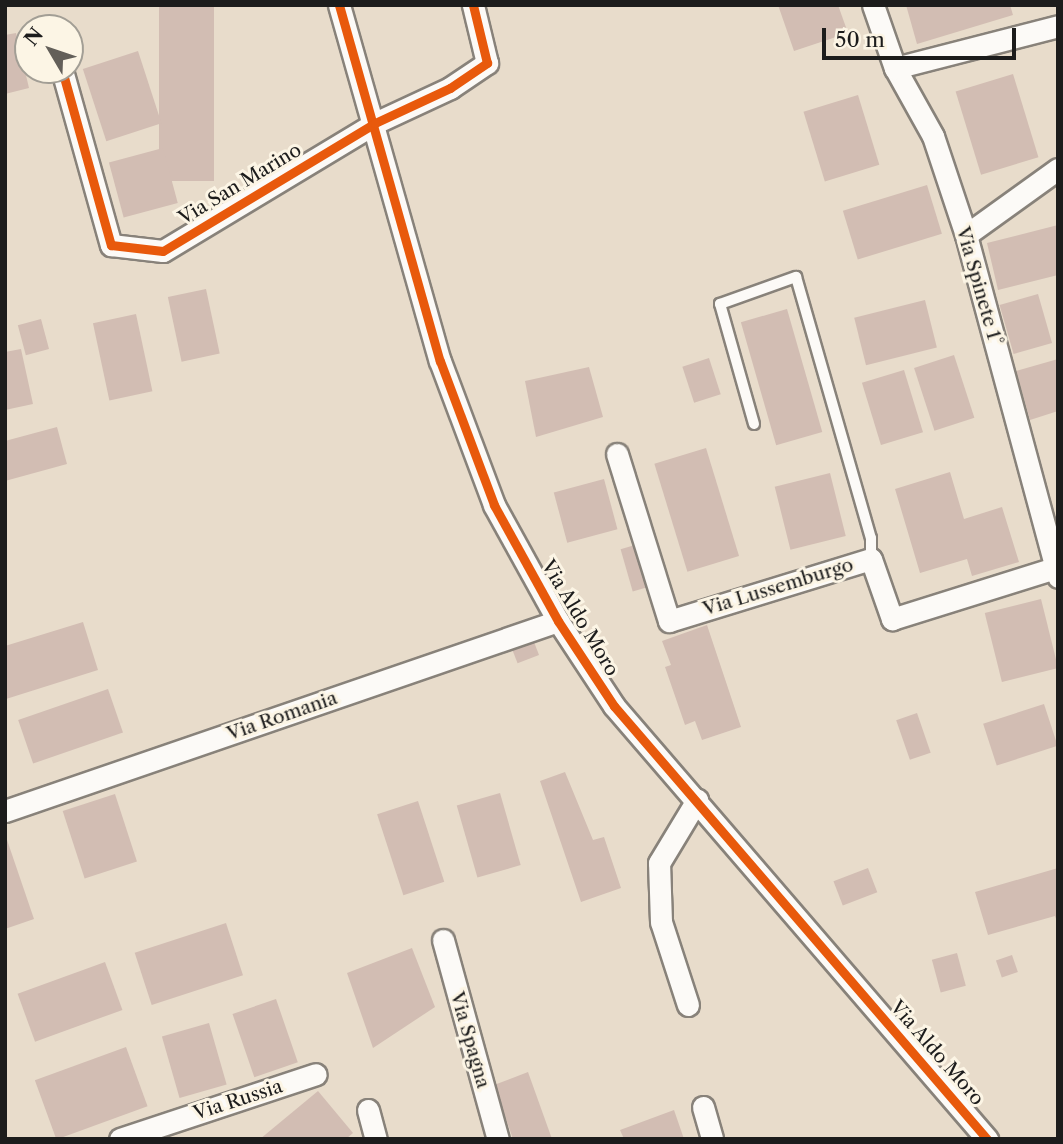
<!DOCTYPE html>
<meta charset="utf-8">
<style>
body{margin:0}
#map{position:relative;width:1063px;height:1144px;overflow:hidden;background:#e8dccb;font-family:"Libre Caslon Text",serif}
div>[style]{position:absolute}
.building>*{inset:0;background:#d2bdb3;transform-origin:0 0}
.roads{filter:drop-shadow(2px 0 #88827a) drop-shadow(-2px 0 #88827a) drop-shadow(0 2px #88827a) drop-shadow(0 -2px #88827a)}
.lane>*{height:10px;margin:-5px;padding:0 5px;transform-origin:5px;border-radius:5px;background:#fcfaf7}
.street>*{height:21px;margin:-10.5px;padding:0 10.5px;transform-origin:10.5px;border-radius:10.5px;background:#fcfaf7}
.cycleway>*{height:9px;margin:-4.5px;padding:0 4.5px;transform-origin:4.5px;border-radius:4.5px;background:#e8590c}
span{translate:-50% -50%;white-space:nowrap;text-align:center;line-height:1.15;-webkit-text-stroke:6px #fcf5e5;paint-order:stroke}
.street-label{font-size:19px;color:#1c1c1c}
.frame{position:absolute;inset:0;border:7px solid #1c1c1c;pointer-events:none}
.north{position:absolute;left:14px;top:14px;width:70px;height:70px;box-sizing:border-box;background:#fcf5e5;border:2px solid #a29e95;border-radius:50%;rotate:309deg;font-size:19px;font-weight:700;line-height:28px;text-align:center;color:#1c1c1c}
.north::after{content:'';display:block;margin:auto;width:24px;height:32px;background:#635f59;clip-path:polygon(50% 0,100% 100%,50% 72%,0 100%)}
.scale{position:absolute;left:822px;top:28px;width:194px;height:32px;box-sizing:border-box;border:4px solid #1c1c1c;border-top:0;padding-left:9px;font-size:21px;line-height:24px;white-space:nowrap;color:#1c1c1c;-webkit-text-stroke:5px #fcf5e5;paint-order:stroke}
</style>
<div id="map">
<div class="building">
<div style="left:159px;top:5px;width:55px;height:176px"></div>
<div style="clip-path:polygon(778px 5px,838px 5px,848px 33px,794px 51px)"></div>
<div style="clip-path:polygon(906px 5px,1010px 5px,1013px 15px,917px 44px)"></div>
<div style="clip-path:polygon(16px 33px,29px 88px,5px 94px,5px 35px)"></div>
<div style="left:138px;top:51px;width:76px;height:58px;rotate:72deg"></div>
<div style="left:1013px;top:74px;width:87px;height:60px;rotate:73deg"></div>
<div style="left:858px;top:95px;width:73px;height:57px;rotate:73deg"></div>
<div style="left:163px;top:148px;width:57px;height:56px;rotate:75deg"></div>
<div style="left:927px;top:185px;width:51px;height:88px;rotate:73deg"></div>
<div style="clip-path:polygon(1058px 225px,1058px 275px,998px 290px,987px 243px)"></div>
<div style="left:206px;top:289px;width:66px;height:39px;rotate:78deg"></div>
<div style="left:1038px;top:294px;width:51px;height:40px;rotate:74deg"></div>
<div style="left:925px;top:300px;width:49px;height:73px;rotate:76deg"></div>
<div style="left:787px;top:309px;width:128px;height:48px;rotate:74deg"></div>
<div style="left:136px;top:314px;width:79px;height:44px;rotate:78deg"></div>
<div style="left:41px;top:319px;width:31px;height:24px;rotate:75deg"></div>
<div style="clip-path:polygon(21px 349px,33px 404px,5px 410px,5px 352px)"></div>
<div style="left:954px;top:355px;width:66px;height:42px;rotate:72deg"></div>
<div style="left:709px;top:358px;width:38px;height:28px;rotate:72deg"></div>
<div style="clip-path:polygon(1058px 359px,1058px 411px,1030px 420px,1016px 371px)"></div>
<div style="clip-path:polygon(589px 367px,603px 417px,536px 437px,525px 381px)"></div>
<div style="left:904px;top:370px;width:65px;height:44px;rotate:73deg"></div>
<div style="clip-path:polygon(57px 427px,67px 464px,5px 481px,5px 441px)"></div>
<div style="left:706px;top:448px;width:113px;height:54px;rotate:73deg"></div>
<div style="clip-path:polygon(950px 472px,964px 519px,1002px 507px,1019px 562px,972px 576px,967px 559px,920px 573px,895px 489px)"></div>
<div style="left:830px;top:473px;width:65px;height:57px;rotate:76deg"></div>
<div style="left:604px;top:479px;width:52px;height:52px;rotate:75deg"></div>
<div style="left:635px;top:545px;width:44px;height:15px;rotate:74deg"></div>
<div style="left:1041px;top:599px;width:71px;height:58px;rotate:76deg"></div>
<div style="clip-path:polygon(83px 622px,98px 670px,6px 699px,5px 646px)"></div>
<div style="clip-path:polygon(707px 625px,741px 727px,702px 740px,695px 721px,685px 725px,665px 667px,671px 665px,662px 641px)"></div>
<div style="left:534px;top:642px;width:14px;height:23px;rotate:69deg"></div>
<div style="left:108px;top:689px;width:46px;height:95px;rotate:71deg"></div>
<div style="left:1044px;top:704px;width:44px;height:64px;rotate:72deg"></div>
<div style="left:917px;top:713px;width:42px;height:22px;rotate:71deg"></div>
<div style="clip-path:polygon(565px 772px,593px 840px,604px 837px,621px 888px,581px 902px,540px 781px)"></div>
<div style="left:500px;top:793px;width:75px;height:45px;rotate:74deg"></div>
<div style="left:115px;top:794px;width:71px;height:55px;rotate:72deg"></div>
<div style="left:418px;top:801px;width:85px;height:43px;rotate:72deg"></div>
<div style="clip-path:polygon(5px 834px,34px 919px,5px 929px)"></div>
<div style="left:868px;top:868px;width:26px;height:37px;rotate:69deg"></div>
<div style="clip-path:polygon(1058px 868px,1058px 924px,1055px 916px,988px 935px,975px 892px)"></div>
<div style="left:226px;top:923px;width:55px;height:96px;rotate:72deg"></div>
<div style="clip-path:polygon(412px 948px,435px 1007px,373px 1048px,347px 973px)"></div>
<div style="left:957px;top:953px;width:34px;height:26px;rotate:75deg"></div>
<div style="left:1012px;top:955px;width:18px;height:17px;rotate:71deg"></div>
<div style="left:105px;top:962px;width:51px;height:93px;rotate:70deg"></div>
<div style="left:276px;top:999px;width:67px;height:46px;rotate:71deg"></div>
<div style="left:209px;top:1023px;width:64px;height:49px;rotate:74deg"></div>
<div style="left:126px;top:1047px;width:63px;height:97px;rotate:70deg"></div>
<div style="clip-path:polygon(528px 1072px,552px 1139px,513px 1139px,494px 1085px)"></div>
<div style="clip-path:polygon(318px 1091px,353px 1133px,346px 1139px,260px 1139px)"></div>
<div style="clip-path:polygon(674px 1110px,684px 1139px,624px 1139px,620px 1130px)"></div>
</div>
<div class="roads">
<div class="lane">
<div style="left:754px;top:424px;width:125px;rotate:-105.8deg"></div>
<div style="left:720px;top:304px;width:81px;rotate:-19.6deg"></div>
<div style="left:796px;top:277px;width:272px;rotate:74deg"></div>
<div style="left:871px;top:538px;width:21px;rotate:90deg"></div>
</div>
<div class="street">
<div style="left:339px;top:5px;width:370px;rotate:74.2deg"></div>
<div style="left:440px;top:361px;width:154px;rotate:69.4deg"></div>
<div style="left:494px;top:505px;width:132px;rotate:61.1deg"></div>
<div style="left:558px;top:621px;width:102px;rotate:56.6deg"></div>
<div style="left:614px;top:706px;width:572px;rotate:49.26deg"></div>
<div style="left:873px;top:5px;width:67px;rotate:70.8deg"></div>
<div style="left:895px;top:68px;width:78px;rotate:60.8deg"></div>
<div style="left:933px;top:136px;width:104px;rotate:71.6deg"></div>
<div style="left:966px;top:235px;width:354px;rotate:74.9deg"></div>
<div style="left:895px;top:68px;width:168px;rotate:-14.4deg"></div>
<div style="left:62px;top:70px;width:182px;rotate:74.4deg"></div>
<div style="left:111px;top:245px;width:52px;rotate:6.6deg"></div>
<div style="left:163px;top:251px;width:248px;rotate:-31.1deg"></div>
<div style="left:375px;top:123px;width:83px;rotate:-25deg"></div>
<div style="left:450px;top:88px;width:45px;rotate:-34deg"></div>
<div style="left:487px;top:63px;width:60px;rotate:-103.6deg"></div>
<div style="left:966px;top:235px;width:113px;rotate:-35.7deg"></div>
<div style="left:617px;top:454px;width:175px;rotate:72.7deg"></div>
<div style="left:669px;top:621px;width:211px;rotate:-17.1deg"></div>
<div style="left:871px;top:559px;width:64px;rotate:70.7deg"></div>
<div style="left:892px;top:619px;width:171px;rotate:-17.4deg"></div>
<div style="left:5px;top:811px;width:585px;rotate:-18.96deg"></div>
<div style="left:443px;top:940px;width:206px;rotate:74.6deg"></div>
<div style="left:688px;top:1005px;width:87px;rotate:-108deg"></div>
<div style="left:661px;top:922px;width:59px;rotate:-91.9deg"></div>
<div style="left:659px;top:863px;width:74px;rotate:-58.9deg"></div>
<div style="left:703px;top:1107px;width:33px;rotate:74deg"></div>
<div style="left:368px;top:1110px;width:30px;rotate:75deg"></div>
<div style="left:120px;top:1139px;width:206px;rotate:-18.3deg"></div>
</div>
</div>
<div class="cycleway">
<div style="left:339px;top:5px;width:370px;rotate:74.2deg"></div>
<div style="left:440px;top:361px;width:154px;rotate:69.4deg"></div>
<div style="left:494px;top:505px;width:132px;rotate:61.1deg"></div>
<div style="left:558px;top:621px;width:102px;rotate:56.6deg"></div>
<div style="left:614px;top:706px;width:572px;rotate:49.26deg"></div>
<div style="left:62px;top:70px;width:182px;rotate:74.4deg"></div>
<div style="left:111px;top:245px;width:52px;rotate:6.6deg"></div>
<div style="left:163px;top:251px;width:248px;rotate:-31.1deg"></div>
<div style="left:375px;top:123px;width:83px;rotate:-25deg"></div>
<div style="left:450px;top:88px;width:45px;rotate:-34deg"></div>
<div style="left:487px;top:63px;width:60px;rotate:-103.6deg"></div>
</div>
<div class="street-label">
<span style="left:240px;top:184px;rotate:-31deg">Via San Marino</span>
<span style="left:979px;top:286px;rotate:74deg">Via Spinete 1°</span>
<span style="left:778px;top:587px;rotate:-17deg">Via Lussemburgo</span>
<span style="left:580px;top:618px;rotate:59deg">Via Aldo Moro</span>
<span style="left:282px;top:716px;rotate:-19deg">Via Romania</span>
<span style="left:470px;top:1040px;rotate:74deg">Via Spagna</span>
<span style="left:937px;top:1053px;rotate:49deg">Via Aldo Moro</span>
<span style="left:238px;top:1100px;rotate:-18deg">Via Russia</span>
</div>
<div class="frame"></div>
<div class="north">N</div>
<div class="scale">50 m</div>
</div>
